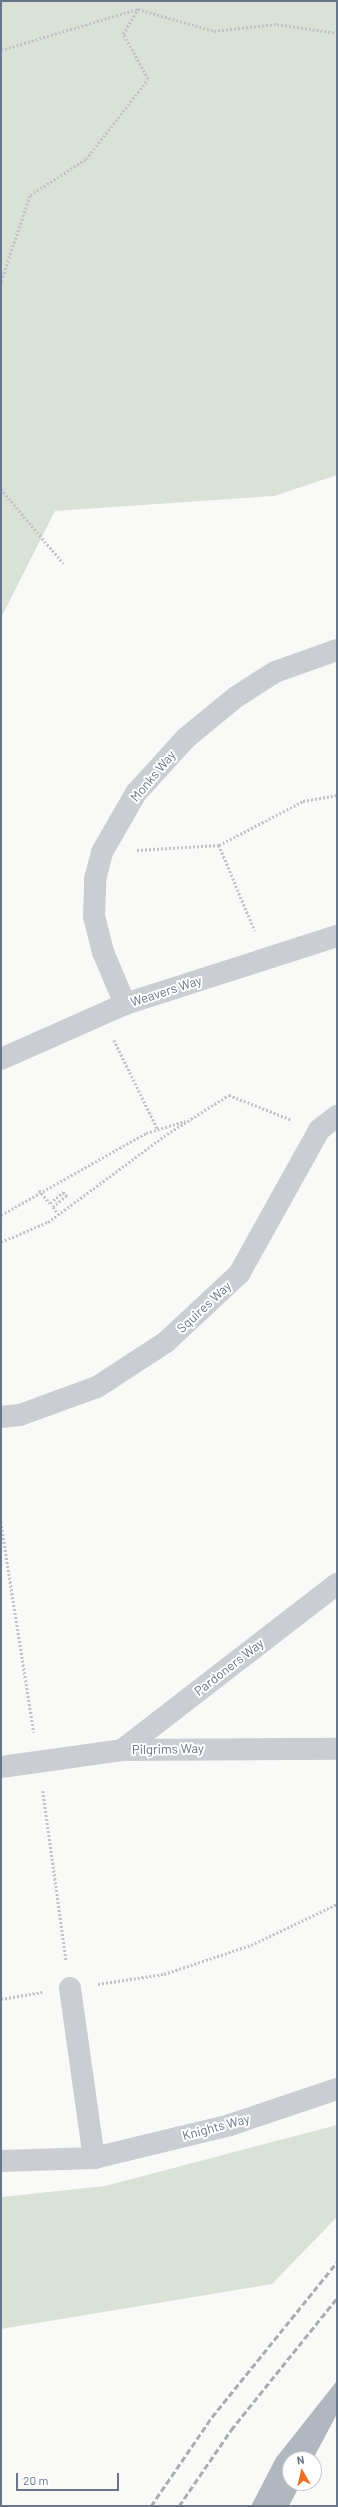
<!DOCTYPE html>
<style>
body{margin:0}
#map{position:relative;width:338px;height:2507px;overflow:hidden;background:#f9faf8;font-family:Barlow,sans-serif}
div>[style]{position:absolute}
.green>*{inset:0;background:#dae2d8}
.building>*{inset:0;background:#b0b7bf}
.path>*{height:2.5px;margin-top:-1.25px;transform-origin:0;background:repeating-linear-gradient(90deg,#c1c3c6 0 2px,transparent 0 4px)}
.minor>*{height:22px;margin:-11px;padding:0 11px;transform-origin:11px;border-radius:11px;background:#cacdd1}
.rail>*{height:3px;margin-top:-1.5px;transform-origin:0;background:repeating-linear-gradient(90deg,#a8adb4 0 6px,transparent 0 9px)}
span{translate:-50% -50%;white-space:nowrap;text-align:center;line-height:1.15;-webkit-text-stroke:4px #fff;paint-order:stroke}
.street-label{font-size:13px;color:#67768a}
.frame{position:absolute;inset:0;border:2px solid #67768a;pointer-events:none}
.north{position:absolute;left:282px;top:2451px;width:40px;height:40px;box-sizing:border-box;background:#fff;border:1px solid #c2c8d0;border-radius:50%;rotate:352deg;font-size:11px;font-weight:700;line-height:16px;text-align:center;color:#67768a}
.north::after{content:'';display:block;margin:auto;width:14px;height:18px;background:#eb7026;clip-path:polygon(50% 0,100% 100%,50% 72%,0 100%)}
.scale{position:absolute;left:16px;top:2473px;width:103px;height:18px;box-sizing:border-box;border:2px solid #67768a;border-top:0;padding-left:5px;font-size:12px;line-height:14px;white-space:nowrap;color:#67768a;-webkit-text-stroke:3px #fff;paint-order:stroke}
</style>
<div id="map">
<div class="green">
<div style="clip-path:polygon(1px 1px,337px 1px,337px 475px,274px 496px,55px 511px,1px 618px)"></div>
<div style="clip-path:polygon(337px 2125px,337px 2217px,272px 2284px,1px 2329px,1px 2197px,105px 2186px)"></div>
</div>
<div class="building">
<div style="clip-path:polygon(336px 2382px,337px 2414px,313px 2459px,290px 2459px,290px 2483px,301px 2483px,289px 2506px,251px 2506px,276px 2458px)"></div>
</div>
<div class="path">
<div style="left:1px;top:50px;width:143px;rotate:-16.7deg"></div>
<div style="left:138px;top:9px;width:79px;rotate:16.1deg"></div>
<div style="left:214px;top:31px;width:63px;rotate:-6.3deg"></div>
<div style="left:277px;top:24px;width:61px;rotate:8.5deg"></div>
<div style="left:1px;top:281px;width:91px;rotate:-71.4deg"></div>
<div style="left:30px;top:195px;width:67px;rotate:-32.7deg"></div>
<div style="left:86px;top:159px;width:101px;rotate:-52.2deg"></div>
<div style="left:148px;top:79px;width:51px;rotate:-119.1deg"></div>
<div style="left:123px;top:34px;width:29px;rotate:-59deg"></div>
<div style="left:1px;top:489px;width:97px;rotate:50deg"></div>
<div style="left:219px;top:845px;width:93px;rotate:67.3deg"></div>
<div style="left:137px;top:850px;width:82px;rotate:-3.5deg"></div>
<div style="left:219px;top:845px;width:95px;rotate:-27.6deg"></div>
<div style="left:303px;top:801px;width:35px;rotate:-10deg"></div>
<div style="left:114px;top:1040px;width:100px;rotate:63.9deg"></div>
<div style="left:39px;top:1190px;width:17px;rotate:50deg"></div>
<div style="left:50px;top:1203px;width:17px;rotate:-40deg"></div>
<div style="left:63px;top:1192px;width:6px;rotate:45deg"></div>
<div style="left:67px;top:1196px;width:18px;rotate:142deg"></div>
<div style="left:53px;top:1207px;width:8px;rotate:50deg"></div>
<div style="left:1px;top:1215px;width:167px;rotate:-29.5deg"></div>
<div style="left:146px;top:1133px;width:41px;rotate:-17.1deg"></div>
<div style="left:1px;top:1242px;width:51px;rotate:-23.1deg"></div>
<div style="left:48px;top:1222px;width:148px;rotate:-36.5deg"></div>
<div style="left:167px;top:1134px;width:73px;rotate:-32.2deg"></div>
<div style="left:229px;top:1095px;width:68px;rotate:21.6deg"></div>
<div style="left:1px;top:1522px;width:213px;rotate:81.1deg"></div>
<div style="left:43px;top:1791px;width:171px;rotate:82.2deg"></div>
<div style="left:98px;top:1984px;width:67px;rotate:-8.6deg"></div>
<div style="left:164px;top:1974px;width:92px;rotate:-18.4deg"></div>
<div style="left:251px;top:1945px;width:95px;rotate:-25.5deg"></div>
<div style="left:1px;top:1999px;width:42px;rotate:-9.7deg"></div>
</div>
<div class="minor">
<div style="left:125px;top:1004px;width:56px;rotate:-112.9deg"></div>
<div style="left:103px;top:952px;width:36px;rotate:-104deg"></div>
<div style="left:94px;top:917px;width:38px;rotate:-88deg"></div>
<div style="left:95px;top:879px;width:28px;rotate:-75deg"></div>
<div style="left:102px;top:852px;width:68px;rotate:-60deg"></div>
<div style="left:136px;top:793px;width:74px;rotate:-47.7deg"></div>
<div style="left:186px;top:738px;width:65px;rotate:-39.4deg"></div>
<div style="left:236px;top:697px;width:46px;rotate:-32.7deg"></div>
<div style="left:275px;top:672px;width:66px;rotate:-19.5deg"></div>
<div style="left:1px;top:1059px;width:136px;rotate:-23.9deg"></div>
<div style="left:125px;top:1004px;width:223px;rotate:-17.8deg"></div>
<div style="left:1px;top:1417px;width:19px;rotate:-6deg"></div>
<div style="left:20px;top:1415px;width:82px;rotate:-20deg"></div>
<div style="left:97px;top:1387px;width:82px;rotate:-33.1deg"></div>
<div style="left:166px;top:1342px;width:100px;rotate:-43deg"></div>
<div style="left:239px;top:1274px;width:165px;rotate:-60.9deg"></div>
<div style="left:319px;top:1130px;width:23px;rotate:-38deg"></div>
<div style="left:122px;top:1750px;width:272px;rotate:-37.7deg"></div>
<div style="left:1px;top:1767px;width:122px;rotate:-8deg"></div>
<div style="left:122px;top:1750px;width:215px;rotate:-0.3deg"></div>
<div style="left:70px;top:1988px;width:172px;rotate:82deg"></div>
<div style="left:1px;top:2161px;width:93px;rotate:-1.8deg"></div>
<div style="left:94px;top:2158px;width:140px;rotate:-13.6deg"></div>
<div style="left:230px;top:2125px;width:113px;rotate:-18.6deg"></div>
</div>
<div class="rail">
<div style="left:151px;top:2506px;width:108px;rotate:-55.6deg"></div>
<div style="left:212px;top:2417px;width:199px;rotate:-51.1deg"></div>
<div style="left:179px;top:2506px;width:92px;rotate:-55.6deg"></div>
<div style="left:231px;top:2430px;width:169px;rotate:-51.2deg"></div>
</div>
<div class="street-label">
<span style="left:153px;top:776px;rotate:-50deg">Monks Way</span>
<span style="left:166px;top:991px;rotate:-18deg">Weavers Way</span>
<span style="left:204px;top:1307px;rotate:-43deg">Squires Way</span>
<span style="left:229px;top:1667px;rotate:-38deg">Pardoners Way</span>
<span style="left:168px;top:1749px;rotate:-1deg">Pilgrims Way</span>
<span style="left:216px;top:2127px;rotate:-15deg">Knights Way</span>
</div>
<div class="frame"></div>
<div class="north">N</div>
<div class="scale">20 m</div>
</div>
